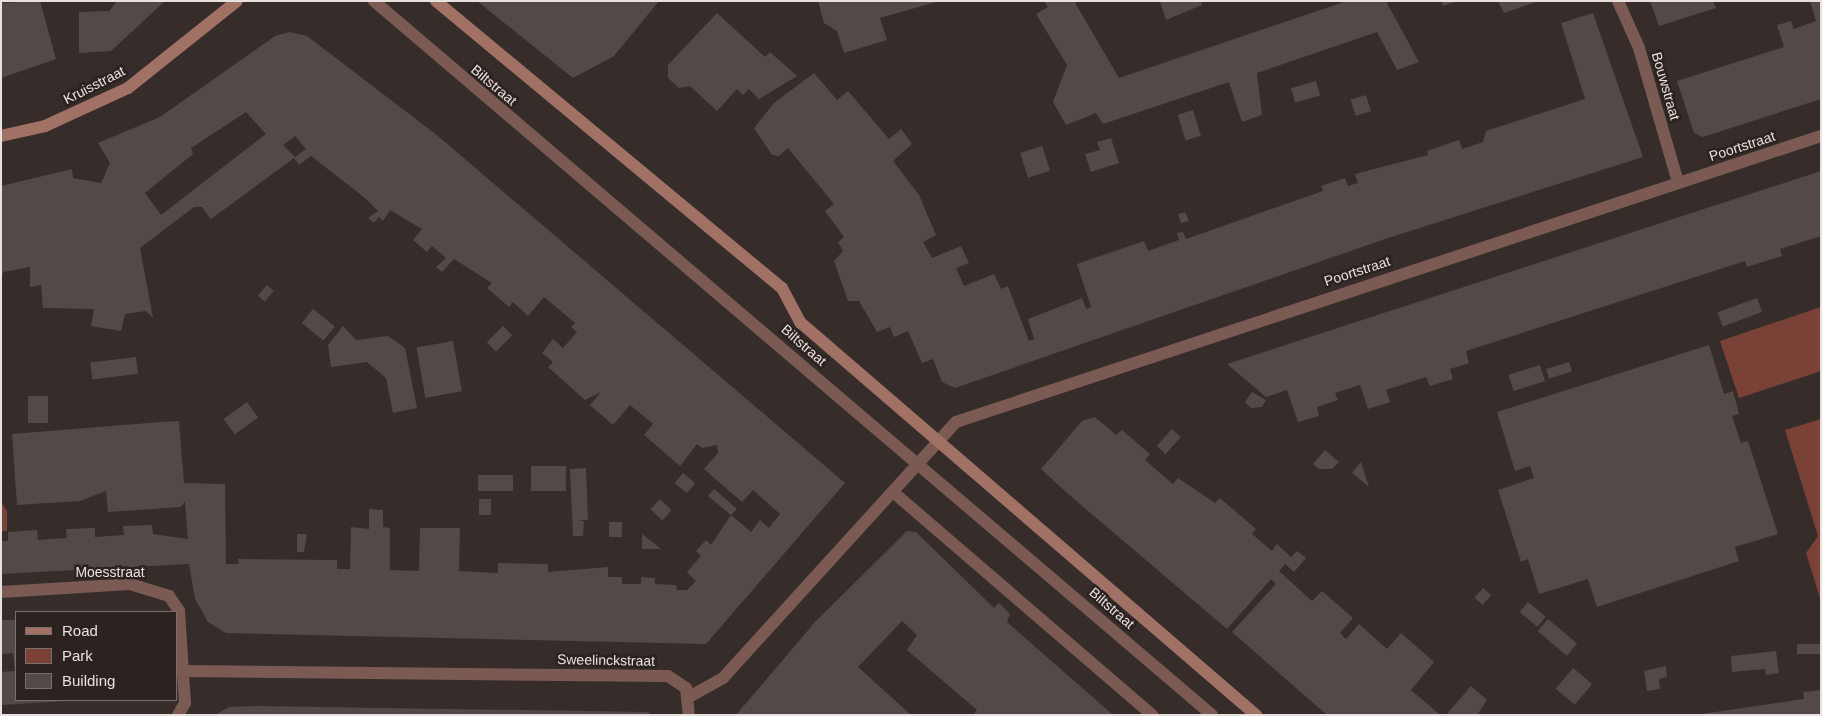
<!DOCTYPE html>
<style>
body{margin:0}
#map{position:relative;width:1822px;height:716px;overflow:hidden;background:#362d2b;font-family:Arial,sans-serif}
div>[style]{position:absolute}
.green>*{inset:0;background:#7a4236}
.building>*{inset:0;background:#534947;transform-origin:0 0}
.lane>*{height:12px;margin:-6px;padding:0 6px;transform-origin:6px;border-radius:6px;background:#7a5a53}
.street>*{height:12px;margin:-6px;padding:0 6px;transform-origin:6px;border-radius:6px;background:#7a5a53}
.secondary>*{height:12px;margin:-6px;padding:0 6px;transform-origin:6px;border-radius:6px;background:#a27166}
span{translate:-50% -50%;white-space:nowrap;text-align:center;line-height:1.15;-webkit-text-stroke:5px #2c2321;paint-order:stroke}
.street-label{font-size:14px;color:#e7e1df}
.frame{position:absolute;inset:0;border:2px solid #e7e1df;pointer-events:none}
.legend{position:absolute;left:15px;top:611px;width:162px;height:90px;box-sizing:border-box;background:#2c2321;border:1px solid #776f6d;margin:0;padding:6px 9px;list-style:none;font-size:15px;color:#e7e1df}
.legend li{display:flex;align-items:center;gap:10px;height:25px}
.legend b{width:25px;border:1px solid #776f6d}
</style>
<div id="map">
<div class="green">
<div style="clip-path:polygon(1821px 307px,1821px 371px,1739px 398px,1720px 341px)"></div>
<div style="clip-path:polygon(1821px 419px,1821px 601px,1806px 553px,1818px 536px,1785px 430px)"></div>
<div style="clip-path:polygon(1px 502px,7px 511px,7px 531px,1px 531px)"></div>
</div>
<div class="building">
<div style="clip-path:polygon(40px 1px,56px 59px,1px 78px,1px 3px)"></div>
<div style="clip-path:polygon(117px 1px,165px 1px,111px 51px,79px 53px,79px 12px,109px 11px)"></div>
<div style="clip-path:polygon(477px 1px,659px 1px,614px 56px,573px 78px)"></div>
<div style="clip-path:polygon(818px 1px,936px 1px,936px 2px,880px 18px,887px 40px,844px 53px,837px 31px,824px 23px)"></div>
<div style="clip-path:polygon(1044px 1px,1074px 1px,1119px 78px,1347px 1px,1386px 1px,1419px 62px,1397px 70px,1377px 32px,1257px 73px,1262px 115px,1242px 122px,1229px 82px,1103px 124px,1096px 113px,1066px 125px,1053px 102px,1067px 65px,1036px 14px,1048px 7px)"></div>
<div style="clip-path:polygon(1160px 1px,1201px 1px,1202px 5px,1166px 20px)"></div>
<div style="clip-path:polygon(1441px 1px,1455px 1px,1455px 2px,1443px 6px)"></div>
<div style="clip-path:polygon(1498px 1px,1536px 1px,1536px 2px,1504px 13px)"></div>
<div style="clip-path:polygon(1650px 1px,1713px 1px,1716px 8px,1659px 26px)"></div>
<div style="clip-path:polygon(1810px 1px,1821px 1px,1821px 99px,1703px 137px,1694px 133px,1677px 81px,1784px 47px,1777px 25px,1791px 21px,1794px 29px,1816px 21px)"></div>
<div style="clip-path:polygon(717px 13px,765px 57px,770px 52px,797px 76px,759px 99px,749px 89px,743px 95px,737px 89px,717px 111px,690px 86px,679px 88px,668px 78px,668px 65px)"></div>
<div style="clip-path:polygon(1593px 13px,1643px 157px,1388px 238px,955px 388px,942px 382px,933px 359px,922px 363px,908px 331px,894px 337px,890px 327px,877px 332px,859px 301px,848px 301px,834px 261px,843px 251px,838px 242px,844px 237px,825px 211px,834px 204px,788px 148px,779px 156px,772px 155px,754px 128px,774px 103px,814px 73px,837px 100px,848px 91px,889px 139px,901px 129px,912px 144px,893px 161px,919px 195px,936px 235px,923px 242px,932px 258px,961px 246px,969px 263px,956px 268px,964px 286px,994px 274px,1001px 289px,1008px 286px,1029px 341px,1034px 339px,1028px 319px,1082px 298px,1086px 309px,1091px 307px,1077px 264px,1144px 241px,1148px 251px,1179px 240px,1177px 233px,1183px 232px,1186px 239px,1323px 191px,1321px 186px,1345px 178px,1348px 186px,1358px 183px,1355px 174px,1428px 155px,1427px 151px,1459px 140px,1462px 149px,1483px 142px,1486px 131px,1585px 99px,1561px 23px)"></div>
<div style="clip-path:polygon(evenodd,290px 32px,307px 36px,438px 136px,845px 483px,706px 644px,226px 633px,208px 622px,195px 599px,189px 564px,1px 574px,1px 541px,8px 541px,8px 532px,37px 530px,38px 540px,50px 539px,67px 538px,66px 529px,95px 528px,95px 537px,124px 535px,123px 526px,152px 525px,153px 534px,188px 539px,185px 501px,181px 507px,108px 512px,106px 491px,80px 501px,17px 505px,12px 434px,161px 422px,179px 421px,184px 483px,225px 484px,226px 564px,239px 564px,238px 559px,337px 560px,337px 569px,350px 569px,351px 527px,369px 529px,369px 509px,383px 510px,383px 527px,390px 528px,390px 570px,419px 571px,420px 528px,460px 528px,459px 571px,498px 573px,498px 563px,548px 564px,548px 572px,608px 567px,608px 577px,622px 577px,622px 584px,641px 584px,641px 577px,655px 578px,655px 584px,676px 585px,677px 590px,687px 590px,696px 581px,687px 572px,701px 556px,696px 551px,706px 540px,711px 545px,731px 515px,708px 496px,714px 489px,737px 509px,731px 515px,751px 532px,760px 520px,769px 528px,780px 514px,753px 490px,742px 502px,704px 469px,718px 453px,717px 445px,702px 448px,697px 444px,680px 466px,644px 435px,653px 424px,630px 405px,613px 425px,590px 405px,601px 392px,585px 400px,548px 367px,553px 362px,542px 353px,553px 339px,563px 348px,577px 332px,571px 327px,575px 323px,544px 297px,528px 316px,513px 302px,509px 307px,487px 288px,492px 283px,454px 259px,442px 272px,436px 267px,446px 258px,432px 246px,427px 252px,413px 240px,422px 229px,390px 210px,383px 221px,379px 217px,374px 223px,368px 218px,378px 211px,365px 198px,311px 156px,299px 165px,294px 158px,211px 219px,202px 207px,194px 207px,140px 248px,153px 318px,146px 311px,125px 314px,121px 331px,91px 326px,94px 309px,43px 308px,41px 285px,30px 287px,30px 267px,3px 272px,1px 282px,1px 186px,72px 169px,73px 178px,101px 183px,110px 163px,98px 143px,160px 117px,275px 36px,290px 32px,246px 112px,266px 134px,161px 215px,145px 193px,193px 154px,191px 148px,246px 112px,290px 32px,295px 136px,306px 149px,295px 157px,283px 145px,295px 136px)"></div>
<div style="left:1316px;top:81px;width:15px;height:26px;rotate:74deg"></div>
<div style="left:1366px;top:95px;width:17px;height:16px;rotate:73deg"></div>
<div style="left:1193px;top:110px;width:27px;height:16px;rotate:73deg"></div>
<div style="clip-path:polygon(1111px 138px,1119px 163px,1091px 172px,1085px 154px,1100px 150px,1097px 142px)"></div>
<div style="left:1042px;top:146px;width:26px;height:23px;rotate:72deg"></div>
<div style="clip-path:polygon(1821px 171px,1821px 236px,1780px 249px,1782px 256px,1747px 267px,1745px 261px,1466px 351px,1469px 363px,1450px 369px,1453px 379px,1430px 386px,1426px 377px,1386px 390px,1390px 402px,1368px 409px,1360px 385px,1335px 393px,1338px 400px,1317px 407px,1319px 416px,1298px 422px,1287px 390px,1266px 397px,1227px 364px)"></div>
<div style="clip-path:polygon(1185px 212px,1189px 221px,1181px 223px,1178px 214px)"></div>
<div style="left:267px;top:285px;width:9px;height:14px;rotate:41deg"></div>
<div style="left:1757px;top:298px;width:15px;height:42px;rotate:70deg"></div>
<div style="left:313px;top:309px;width:28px;height:18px;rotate:39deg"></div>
<div style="clip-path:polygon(343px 326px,356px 340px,388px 336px,405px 348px,417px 408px,393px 413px,386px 378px,367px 362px,331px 367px,328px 345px)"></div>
<div style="left:503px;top:326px;width:13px;height:23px;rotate:45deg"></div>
<div style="left:453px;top:341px;width:51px;height:37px;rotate:80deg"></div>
<div style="clip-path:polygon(1709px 345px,1724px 394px,1733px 391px,1739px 414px,1732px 416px,1741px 443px,1748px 441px,1778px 534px,1735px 547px,1739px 561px,1597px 607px,1588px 579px,1539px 594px,1528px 559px,1521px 562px,1498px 490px,1534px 478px,1530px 466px,1515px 471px,1497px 412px)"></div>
<div style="left:136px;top:357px;width:17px;height:46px;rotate:83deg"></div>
<div style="left:1569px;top:362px;width:10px;height:24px;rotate:73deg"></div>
<div style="left:1540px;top:365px;width:17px;height:33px;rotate:73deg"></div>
<div style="clip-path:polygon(1252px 392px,1266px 400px,1262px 407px,1251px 408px,1245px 402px)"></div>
<div style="left:28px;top:396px;width:20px;height:27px"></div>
<div style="left:247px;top:402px;width:19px;height:29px;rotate:54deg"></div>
<div style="clip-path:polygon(1095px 417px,1116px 435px,1122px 430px,1150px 454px,1145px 460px,1173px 484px,1178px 478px,1215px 503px,1220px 498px,1256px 529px,1252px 534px,1272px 551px,1277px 544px,1291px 557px,1297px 551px,1306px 558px,1294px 572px,1285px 564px,1279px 571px,1312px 601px,1322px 591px,1353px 618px,1340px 633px,1346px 639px,1359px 624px,1387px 649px,1401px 633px,1434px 662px,1411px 690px,1440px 715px,1327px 715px,1232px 632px,1276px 584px,1271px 579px,1227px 629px,1067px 493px,1041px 469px,1082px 421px)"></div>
<div style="left:1172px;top:429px;width:12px;height:23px;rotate:42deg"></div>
<div style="clip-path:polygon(1325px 450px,1339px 462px,1332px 469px,1319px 469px,1313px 464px)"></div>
<div style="clip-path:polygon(1361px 462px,1369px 487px,1352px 473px)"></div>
<div style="left:531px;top:466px;width:35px;height:25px"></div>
<div style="clip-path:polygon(586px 468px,588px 520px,577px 520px,584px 521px,583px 536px,573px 536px,570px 469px)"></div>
<div style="left:683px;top:473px;width:16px;height:13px;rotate:40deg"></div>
<div style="left:478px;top:475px;width:35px;height:16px"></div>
<div style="left:479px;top:499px;width:12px;height:16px"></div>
<div style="left:660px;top:499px;width:16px;height:14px;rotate:43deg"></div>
<div style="left:609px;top:522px;width:13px;height:15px"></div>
<div style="clip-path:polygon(907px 531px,916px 532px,994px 608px,999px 603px,1010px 614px,1007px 622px,1113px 715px,973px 715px,977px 710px,907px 650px,917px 635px,902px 621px,858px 667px,911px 715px,736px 715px,815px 622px)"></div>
<div style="clip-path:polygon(297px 534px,307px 534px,304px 552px,297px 552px)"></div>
<div style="clip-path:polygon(642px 534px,661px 549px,642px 549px)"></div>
<div style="left:1483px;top:588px;width:11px;height:13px;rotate:41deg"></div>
<div style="left:1528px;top:602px;width:23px;height:13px;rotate:40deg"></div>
<div style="left:1548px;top:619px;width:38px;height:16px;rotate:40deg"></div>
<div style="clip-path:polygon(1px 620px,16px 620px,16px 700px,67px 701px,1px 705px,1px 672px,15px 671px,13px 653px,1px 654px)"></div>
<div style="left:1821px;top:644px;width:10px;height:24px;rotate:90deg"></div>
<div style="clip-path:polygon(1776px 651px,1779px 673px,1766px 675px,1765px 669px,1732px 672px,1731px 656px)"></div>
<div style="clip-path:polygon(1666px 666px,1667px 677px,1659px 679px,1660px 689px,1647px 691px,1644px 671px)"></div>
<div style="left:1573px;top:668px;width:25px;height:27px;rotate:40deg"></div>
<div style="clip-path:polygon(1471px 686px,1487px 700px,1477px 715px,1446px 715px)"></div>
<div style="clip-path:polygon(1821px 690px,1821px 715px,1695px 715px,1804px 699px,1803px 692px)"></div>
<div style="clip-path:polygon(257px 706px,648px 712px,651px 715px,215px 715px,229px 707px)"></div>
</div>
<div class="lane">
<div style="left:374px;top:1px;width:1101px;rotate:40.43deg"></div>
</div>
<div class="street">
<div style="left:1618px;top:1px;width:51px;rotate:65.9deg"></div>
<div style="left:1639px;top:48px;width:140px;rotate:73.8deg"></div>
<div style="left:893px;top:492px;width:342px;rotate:40.7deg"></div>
<div style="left:1px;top:592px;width:129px;rotate:-3.5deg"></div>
<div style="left:130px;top:584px;width:41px;rotate:17.1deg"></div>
<div style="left:169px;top:596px;width:18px;rotate:56deg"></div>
<div style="left:179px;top:611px;width:92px;rotate:86.3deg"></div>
<div style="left:185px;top:703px;width:14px;rotate:120deg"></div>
<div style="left:182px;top:671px;width:486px;rotate:0.6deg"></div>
<div style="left:668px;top:676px;width:22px;rotate:34deg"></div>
<div style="left:686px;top:688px;width:27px;rotate:84deg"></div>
<div style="left:689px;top:697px;width:39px;rotate:-29deg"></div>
<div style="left:723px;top:678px;width:346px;rotate:-47.7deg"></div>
<div style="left:956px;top:422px;width:911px;rotate:-18.3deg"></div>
</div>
<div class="secondary">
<div style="left:436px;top:1px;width:450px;rotate:39.7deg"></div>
<div style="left:782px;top:288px;width:40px;rotate:62deg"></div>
<div style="left:801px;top:323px;width:601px;rotate:40.75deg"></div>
<div style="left:1px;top:136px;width:45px;rotate:-12.8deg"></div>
<div style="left:45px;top:126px;width:91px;rotate:-24.6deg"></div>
<div style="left:128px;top:88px;width:139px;rotate:-38.6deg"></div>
</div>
<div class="street-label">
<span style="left:94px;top:85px;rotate:-27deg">Kruisstraat</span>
<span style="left:494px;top:85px;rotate:40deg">Biltstraat</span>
<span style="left:1666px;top:86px;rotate:74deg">Bouwstraat</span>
<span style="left:1742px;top:146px;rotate:-18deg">Poortstraat</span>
<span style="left:1357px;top:271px;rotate:-18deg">Poortstraat</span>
<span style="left:804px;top:345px;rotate:41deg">Biltstraat</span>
<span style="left:110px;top:572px">Moesstraat</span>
<span style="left:1112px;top:608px;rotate:41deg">Biltstraat</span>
<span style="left:606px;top:660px;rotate:1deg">Sweelinckstraat</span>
</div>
<div class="frame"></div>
<ul class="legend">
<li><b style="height:6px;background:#a27166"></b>Road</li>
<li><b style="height:14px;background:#7a4236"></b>Park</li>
<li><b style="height:14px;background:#534947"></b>Building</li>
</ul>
</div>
